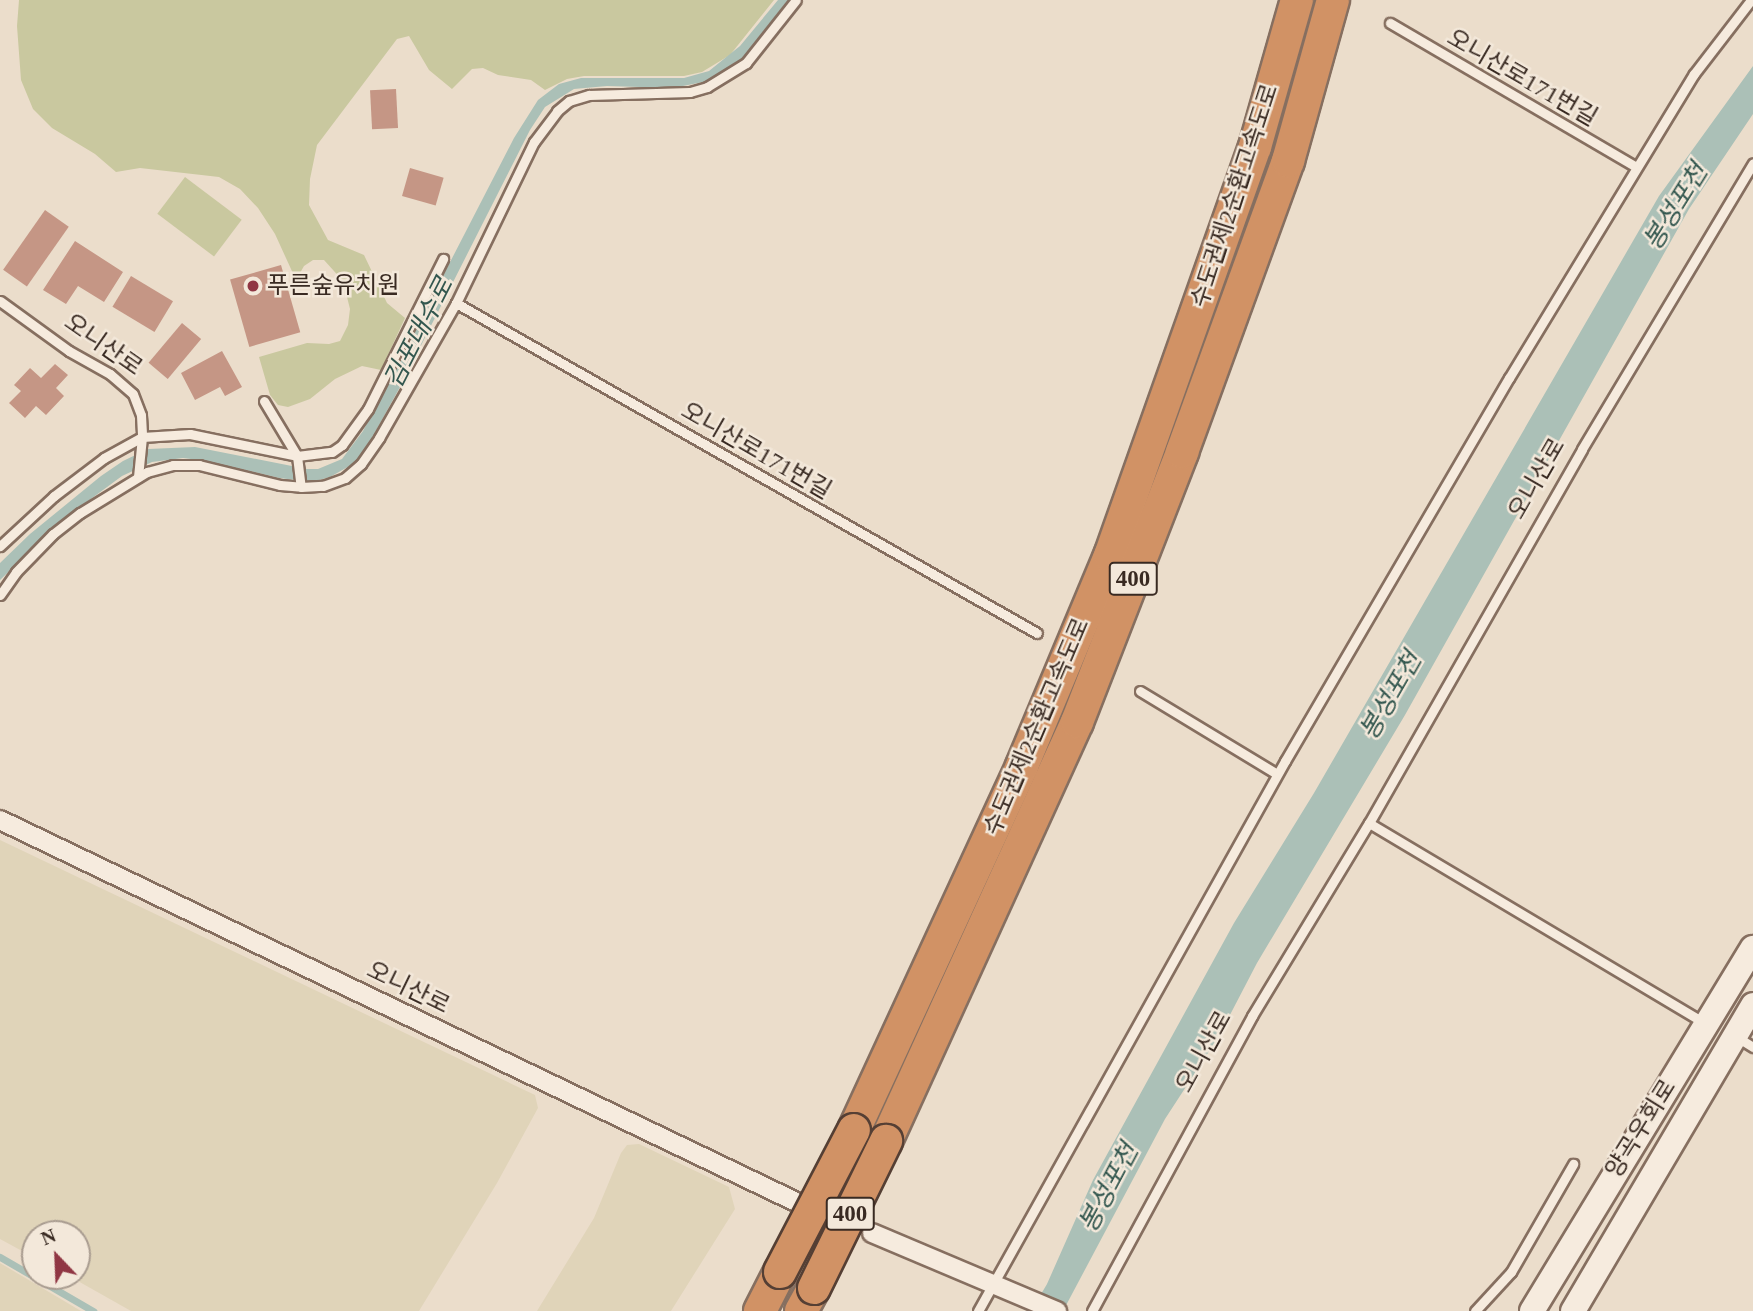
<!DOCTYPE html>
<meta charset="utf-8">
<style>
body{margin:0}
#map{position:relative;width:1753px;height:1311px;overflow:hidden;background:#ebddcb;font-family:"Times New Roman","Noto Sans KR",serif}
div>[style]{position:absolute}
.farmland>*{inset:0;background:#e0d4b9}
.green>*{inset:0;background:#c9c89f;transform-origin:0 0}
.water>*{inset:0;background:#abc0b7}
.stream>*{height:7px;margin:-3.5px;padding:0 3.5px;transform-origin:3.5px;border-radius:3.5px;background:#abc0b7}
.building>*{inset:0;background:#c59685;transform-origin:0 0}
.roads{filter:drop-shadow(2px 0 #866f60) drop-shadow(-2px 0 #866f60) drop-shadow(0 2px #866f60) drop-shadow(0 -2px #866f60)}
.lane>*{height:9px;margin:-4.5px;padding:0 4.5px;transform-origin:4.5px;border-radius:4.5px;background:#f6ebde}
.street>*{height:18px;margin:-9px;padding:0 9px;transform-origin:9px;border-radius:9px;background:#f6ebde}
.secondary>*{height:24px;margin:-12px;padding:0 12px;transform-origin:12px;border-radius:12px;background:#f6ebde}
.highway>*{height:32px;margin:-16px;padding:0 16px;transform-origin:16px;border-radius:16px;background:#d19265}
.bridges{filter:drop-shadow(2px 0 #553f34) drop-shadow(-2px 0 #553f34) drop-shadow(0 2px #553f34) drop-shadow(0 -2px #553f34)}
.highway-bridge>*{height:32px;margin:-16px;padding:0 16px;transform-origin:16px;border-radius:16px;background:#d19265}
.dots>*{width:19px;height:19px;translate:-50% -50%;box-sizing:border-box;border:4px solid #f3e8da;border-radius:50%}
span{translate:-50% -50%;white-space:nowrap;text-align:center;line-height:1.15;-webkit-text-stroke:5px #f3e8da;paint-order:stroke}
.shield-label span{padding:2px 5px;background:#f3e8da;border:2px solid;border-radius:5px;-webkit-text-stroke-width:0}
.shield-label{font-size:23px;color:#392a22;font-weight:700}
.street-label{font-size:24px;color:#392a22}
.poi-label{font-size:24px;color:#392a22}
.left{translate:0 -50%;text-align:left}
.water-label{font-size:26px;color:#33574f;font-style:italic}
.north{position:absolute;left:21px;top:1220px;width:70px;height:70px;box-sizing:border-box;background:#f3e8da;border:2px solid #a99c90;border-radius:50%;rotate:337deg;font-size:19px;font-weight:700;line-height:28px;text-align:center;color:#392a22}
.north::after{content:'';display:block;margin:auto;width:24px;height:32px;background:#903643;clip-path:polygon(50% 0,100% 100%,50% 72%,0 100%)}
</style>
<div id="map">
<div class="farmland">
<div style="clip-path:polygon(0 840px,535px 1095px,538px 1108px,497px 1183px,419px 1311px,131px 1311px,69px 1276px,77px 1276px,77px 1234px,35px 1234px,35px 1258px,0 1239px)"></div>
<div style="clip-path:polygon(639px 1144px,729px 1187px,735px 1209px,671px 1311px,537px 1311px,594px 1218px,621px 1153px,627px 1145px)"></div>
<div style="clip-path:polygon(0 1263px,81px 1311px,0 1311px)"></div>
</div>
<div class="green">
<div style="clip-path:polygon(19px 0,774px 0,730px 55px,702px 72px,684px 76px,584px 76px,567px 79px,545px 90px,531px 80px,498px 75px,483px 68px,472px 69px,452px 89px,429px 70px,409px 36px,397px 39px,317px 145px,310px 179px,309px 205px,328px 240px,364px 255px,387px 303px,405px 318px,381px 370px,362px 366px,335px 379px,310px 399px,288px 407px,278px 405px,270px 395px,259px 357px,307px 343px,329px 344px,340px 341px,348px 325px,350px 309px,343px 281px,324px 260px,313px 260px,304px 266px,296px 280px,275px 234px,258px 208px,240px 189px,219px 177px,140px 168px,116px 172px,95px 154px,52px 128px,33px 109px,21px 80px,17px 26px)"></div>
<div style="left:185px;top:177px;width:71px;height:46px;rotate:37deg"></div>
</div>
<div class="water">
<div style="clip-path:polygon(778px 0,791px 0,744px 57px,708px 81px,673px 88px,607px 86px,574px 89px,545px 107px,530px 130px,400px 387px,367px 447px,353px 464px,330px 477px,312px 482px,279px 478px,207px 461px,183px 458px,152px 462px,122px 476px,65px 518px,0 580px,0 563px,30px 534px,101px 476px,123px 461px,148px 449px,195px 447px,307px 469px,318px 469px,342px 459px,363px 431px,514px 138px,538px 100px,559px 84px,581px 78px,684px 78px,709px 71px,740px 46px)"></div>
<div style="clip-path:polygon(1753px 66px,1753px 114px,1689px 209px,1405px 715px,1257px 963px,1219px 1036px,1165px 1119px,1063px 1311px,1031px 1311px,1047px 1284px,1093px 1180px,1234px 923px,1314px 793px,1659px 196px)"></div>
</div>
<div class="stream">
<div style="left:0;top:1257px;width:108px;rotate:30.1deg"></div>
</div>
<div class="building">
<div style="left:396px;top:89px;width:39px;height:26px;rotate:87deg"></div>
<div style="left:410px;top:168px;width:35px;height:29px;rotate:16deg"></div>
<div style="left:45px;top:210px;width:29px;height:73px;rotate:35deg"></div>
<div style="clip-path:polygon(75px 241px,123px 272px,104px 302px,78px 286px,66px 304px,43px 290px)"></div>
<div style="left:281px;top:265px;width:70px;height:53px;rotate:74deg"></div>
<div style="left:131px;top:276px;width:49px;height:36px;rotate:31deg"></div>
<div style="left:182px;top:323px;width:25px;height:52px;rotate:40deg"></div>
<div style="clip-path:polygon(222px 351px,242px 387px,225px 396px,220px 387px,195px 400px,181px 373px)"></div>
<div style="clip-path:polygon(55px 364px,68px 375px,56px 388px,64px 396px,46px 415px,36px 406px,25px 418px,9px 403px,21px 391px,14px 385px,30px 368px,41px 378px)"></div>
</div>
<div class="roads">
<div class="lane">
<div style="left:1390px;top:23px;width:284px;rotate:30.3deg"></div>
<div style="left:0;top:301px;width:85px;rotate:35.9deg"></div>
<div style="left:69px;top:351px;width:47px;rotate:29.3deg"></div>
<div style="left:110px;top:374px;width:30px;rotate:41deg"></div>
<div style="left:133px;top:394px;width:22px;rotate:69deg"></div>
<div style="left:141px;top:415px;width:22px;rotate:87deg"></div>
<div style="left:142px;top:437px;width:43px;rotate:151.1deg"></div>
<div style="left:104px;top:458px;width:63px;rotate:142.8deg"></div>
<div style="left:54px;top:496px;width:74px;rotate:137.2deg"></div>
<div style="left:456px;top:303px;width:668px;rotate:29.6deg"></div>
<div style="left:264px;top:401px;width:64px;rotate:59deg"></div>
<div style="left:297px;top:456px;width:31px;rotate:83deg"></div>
<div style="left:138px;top:477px;width:40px;rotate:-84.3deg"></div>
<div style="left:142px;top:437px;width:48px;rotate:-3.6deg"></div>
<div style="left:190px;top:434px;width:109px;rotate:11.6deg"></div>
<div style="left:297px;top:456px;width:35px;rotate:-7deg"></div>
<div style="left:332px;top:452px;width:12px;rotate:-35deg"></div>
<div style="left:342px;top:445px;width:44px;rotate:-54.2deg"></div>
<div style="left:368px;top:409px;width:168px;rotate:-63.4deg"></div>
<div style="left:0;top:595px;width:28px;rotate:-55deg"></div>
<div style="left:16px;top:572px;width:53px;rotate:-45.8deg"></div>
<div style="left:53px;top:534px;width:34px;rotate:-38deg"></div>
<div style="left:80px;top:513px;width:79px;rotate:-31.5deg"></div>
<div style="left:147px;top:472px;width:27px;rotate:-15deg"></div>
<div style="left:173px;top:465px;width:26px"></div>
<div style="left:199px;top:465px;width:83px;rotate:13.9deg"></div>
<div style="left:280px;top:485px;width:21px;rotate:5deg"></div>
<div style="left:301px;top:487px;width:22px;rotate:-3deg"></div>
<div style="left:323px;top:486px;width:23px;rotate:-20deg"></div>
<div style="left:345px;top:478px;width:21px;rotate:-41deg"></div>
<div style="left:361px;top:464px;width:32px;rotate:-55deg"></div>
<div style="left:379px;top:438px;width:155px;rotate:-60.3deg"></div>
<div style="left:456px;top:303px;width:179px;rotate:-64.2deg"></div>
<div style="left:534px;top:142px;width:39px;rotate:-53deg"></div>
<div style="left:557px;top:111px;width:16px;rotate:-40deg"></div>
<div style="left:569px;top:101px;width:21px;rotate:-17deg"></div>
<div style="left:589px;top:95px;width:101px;rotate:-1.7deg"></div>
<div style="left:690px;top:92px;width:18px;rotate:-16deg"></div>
<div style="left:707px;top:87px;width:46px;rotate:-31.6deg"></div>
<div style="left:746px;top:63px;width:80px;rotate:-51.6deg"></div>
<div style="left:1140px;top:691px;width:160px;rotate:31.2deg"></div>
<div style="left:1369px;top:823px;width:390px;rotate:30.8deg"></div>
<div style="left:1737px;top:1037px;width:19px;rotate:32deg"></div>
<div style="left:978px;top:1311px;width:630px;rotate:-60.83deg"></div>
<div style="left:1285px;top:761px;width:444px;rotate:-59.7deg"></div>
<div style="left:1509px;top:378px;width:356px;rotate:-58.7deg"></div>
<div style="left:1694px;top:74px;width:93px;rotate:-52.4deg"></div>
<div style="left:1092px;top:1311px;width:336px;rotate:-61.5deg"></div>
<div style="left:1252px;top:1016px;width:226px;rotate:-58.8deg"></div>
<div style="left:1369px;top:823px;width:430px;rotate:-60.3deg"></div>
<div style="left:1582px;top:449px;width:333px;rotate:-59.1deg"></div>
<div style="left:1475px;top:1311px;width:53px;rotate:-47.3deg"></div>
<div style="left:1511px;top:1272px;width:125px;rotate:-60.1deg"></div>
</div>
<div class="street">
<div style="left:0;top:820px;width:881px;rotate:25.63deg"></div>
<div style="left:872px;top:1233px;width:201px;rotate:22.9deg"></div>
</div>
<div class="secondary">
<div style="left:1532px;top:1311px;width:425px;rotate:-58.7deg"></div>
<div style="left:1573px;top:1311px;width:355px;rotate:-59.5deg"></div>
</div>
<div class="highway">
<div style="left:854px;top:1130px;width:401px;rotate:-65.2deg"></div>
<div style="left:1022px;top:766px;width:228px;rotate:-67.3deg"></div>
<div style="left:1110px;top:556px;width:434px;rotate:-70.5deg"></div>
<div style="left:1255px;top:147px;width:153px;rotate:-74.1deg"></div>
<div style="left:886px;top:1141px;width:460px;rotate:-65.5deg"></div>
<div style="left:1077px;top:722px;width:290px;rotate:-68.7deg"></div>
<div style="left:1182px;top:452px;width:310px;rotate:-70deg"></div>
<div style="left:1288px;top:161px;width:167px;rotate:-74.4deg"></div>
<div style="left:760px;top:1311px;width:44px;rotate:-62.9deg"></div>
<div style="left:801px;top:1311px;width:26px;rotate:-61deg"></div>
</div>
</div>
<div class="bridges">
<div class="highway-bridge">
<div style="left:780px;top:1272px;width:160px;rotate:-62.5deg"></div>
<div style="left:814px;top:1288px;width:164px;rotate:-63.9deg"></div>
</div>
</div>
<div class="dots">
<div style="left:253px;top:286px;background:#903643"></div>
</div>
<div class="shield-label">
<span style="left:1133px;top:579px">400</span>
<span style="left:850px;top:1214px">400</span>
</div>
<div class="street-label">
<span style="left:1522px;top:78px;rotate:30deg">오니산로171번길</span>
<span style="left:1235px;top:196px;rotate:-72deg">수도권제2순환고속도로</span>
<span style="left:103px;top:345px;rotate:35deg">오니산로</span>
<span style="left:756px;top:451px;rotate:30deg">오니산로171번길</span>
<span style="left:1537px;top:479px;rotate:-60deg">오니산로</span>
<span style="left:1037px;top:727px;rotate:-67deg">수도권제2순환고속도로</span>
<span style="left:408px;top:988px;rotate:26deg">오니산로</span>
<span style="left:1204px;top:1052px;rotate:-61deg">오니산로</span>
<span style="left:1641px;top:1129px;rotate:-58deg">양곡우회로</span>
</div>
<div class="poi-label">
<span class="left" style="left:267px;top:286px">푸른숲유치원</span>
</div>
<div class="water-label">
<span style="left:1676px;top:207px;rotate:-58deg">봉성포천</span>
<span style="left:419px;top:333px;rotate:-63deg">김포대수로</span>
<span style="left:1391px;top:696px;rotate:-60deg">봉성포천</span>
<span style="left:1109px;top:1188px;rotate:-62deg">봉성포천</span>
</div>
<div class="north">N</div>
</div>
